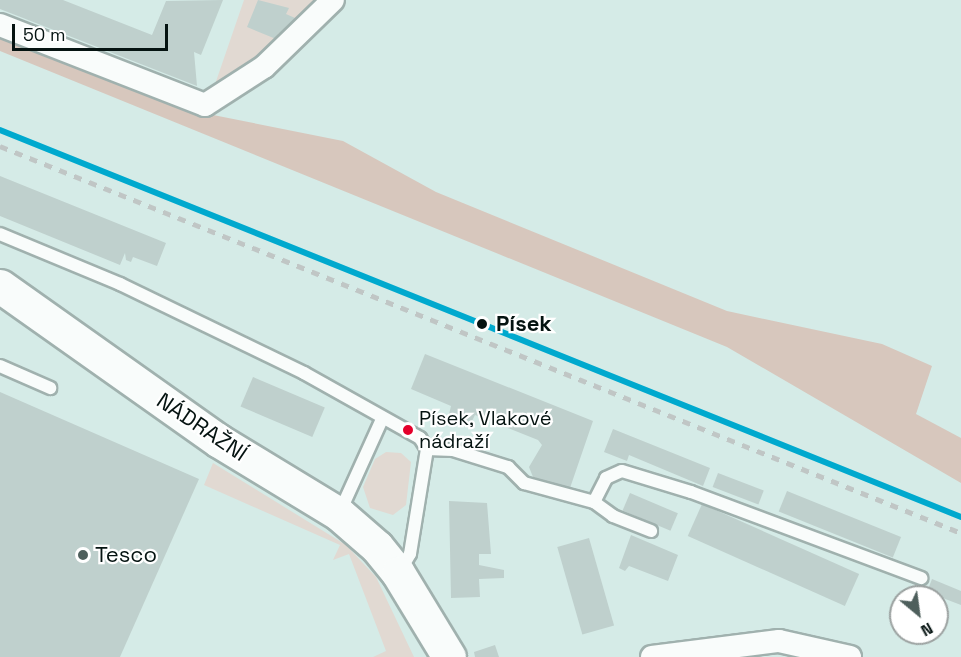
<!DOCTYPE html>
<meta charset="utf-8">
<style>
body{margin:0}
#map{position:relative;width:961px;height:657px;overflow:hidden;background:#d5ebe7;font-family:"Space Grotesk",sans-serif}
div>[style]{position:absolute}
.green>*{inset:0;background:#e1d9d2}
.forest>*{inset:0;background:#d7c7bd}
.building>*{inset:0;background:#bfd0cd;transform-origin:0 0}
.roads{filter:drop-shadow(2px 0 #a0b1ae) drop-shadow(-2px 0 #a0b1ae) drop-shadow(0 2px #a0b1ae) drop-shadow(0 -2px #a0b1ae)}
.service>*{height:12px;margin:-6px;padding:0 6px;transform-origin:6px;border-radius:6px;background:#f9fcfb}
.minor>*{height:22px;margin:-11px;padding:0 11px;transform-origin:11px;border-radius:11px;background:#f9fcfb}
.secondary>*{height:33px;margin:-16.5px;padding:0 16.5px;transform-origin:16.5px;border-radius:16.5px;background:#f9fcfb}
.rail>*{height:4.5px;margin-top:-2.25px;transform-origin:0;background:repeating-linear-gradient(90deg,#c0c6c5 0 8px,transparent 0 16px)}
.rail-1>*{height:6px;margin:-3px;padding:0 3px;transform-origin:3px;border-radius:3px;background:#00a9ce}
.dots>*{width:16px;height:16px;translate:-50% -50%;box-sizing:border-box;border:3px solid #fff;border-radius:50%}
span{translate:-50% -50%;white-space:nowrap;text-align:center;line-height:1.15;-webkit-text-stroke:4.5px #fff;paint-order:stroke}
.bus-label{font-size:20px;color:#051311}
.left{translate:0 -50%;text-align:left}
.stop-label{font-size:22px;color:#051311;font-weight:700}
.street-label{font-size:22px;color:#051311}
.poi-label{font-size:22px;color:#051311}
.north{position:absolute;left:889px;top:585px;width:60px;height:60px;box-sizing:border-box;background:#fff;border:2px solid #9ba1a0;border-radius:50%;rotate:151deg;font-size:16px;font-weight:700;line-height:24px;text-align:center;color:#051311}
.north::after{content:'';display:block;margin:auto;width:21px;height:27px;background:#4e5f5c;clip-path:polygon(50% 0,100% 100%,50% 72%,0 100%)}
.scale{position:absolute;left:12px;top:24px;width:156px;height:27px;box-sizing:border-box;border:3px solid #051311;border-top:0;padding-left:8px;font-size:18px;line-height:21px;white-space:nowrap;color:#051311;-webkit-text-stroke:4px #fff;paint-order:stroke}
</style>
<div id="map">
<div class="green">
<div style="clip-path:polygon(244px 0,335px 0,212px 93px)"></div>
<div style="clip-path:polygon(386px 452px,401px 453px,411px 462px,406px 505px,393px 515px,370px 508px,363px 487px,375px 459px)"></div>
<div style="clip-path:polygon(213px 463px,346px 545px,376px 577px,414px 657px,373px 657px,386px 651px,349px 554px,333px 560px,340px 545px,204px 485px)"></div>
</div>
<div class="forest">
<div style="clip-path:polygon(0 35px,198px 112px,343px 141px,436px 192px,727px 311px,882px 344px,932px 366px,916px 414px,961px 438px,961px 483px,727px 347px,0 51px)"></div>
</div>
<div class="building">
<div style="clip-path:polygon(0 0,63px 0,152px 35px,166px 1px,223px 0,201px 55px,194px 52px,197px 86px,0 9px)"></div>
<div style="clip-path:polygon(258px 0,289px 8px,286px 14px,295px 18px,287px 36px,279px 33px,276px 39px,247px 27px)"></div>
<div style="clip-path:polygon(0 176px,166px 243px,157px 266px,133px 257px,131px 262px,126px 260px,125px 253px,120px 265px,0 216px)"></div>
<div style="clip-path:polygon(425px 354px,593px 421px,570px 488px,533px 477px,529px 467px,542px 445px,538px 440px,475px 415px,471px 423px,463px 422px,449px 414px,451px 406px,411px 389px)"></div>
<div style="left:253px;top:377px;width:78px;height:32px;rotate:23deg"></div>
<div style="clip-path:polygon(0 392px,199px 479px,120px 657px,0 657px)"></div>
<div style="clip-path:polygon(613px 429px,710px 468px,703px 486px,629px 455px,627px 461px,604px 452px)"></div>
<div style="left:718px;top:473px;width:49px;height:15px;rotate:21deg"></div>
<div style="left:787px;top:491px;width:123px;height:22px;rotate:22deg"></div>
<div style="left:630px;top:493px;width:52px;height:19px;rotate:23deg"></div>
<div style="clip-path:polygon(449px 501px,487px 503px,491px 554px,479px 554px,479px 565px,504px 570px,504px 578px,479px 579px,480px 597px,451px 598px)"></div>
<div style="left:702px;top:504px;width:172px;height:35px;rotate:24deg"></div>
<div style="clip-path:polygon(631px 535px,678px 555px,668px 581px,629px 566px,625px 571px,619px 568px)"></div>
<div style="left:589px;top:538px;width:91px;height:33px;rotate:74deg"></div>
<div style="clip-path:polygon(932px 579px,961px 591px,961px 605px,927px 592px)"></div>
<div style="clip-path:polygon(495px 645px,499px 657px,475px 657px,474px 652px)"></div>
</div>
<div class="roads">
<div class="service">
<div style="left:0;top:234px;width:130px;rotate:22.6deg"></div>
<div style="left:120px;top:284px;width:204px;rotate:25.8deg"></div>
<div style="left:304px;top:373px;width:133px;rotate:29.3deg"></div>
<div style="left:420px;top:438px;width:13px;rotate:58deg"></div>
<div style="left:427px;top:449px;width:106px;rotate:99.2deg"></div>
<div style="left:410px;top:554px;width:21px;rotate:121deg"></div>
<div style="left:0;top:366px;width:55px;rotate:23.7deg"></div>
<div style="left:427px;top:449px;width:26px;rotate:2deg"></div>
<div style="left:453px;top:450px;width:58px;rotate:17.2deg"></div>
<div style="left:508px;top:467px;width:23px;rotate:45deg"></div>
<div style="left:524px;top:483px;width:73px;rotate:15.2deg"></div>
<div style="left:594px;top:502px;width:27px;rotate:-63deg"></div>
<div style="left:606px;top:478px;width:17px;rotate:-24deg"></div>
<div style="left:622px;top:471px;width:72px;rotate:16.9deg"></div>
<div style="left:691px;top:492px;width:246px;rotate:20.5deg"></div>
<div style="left:594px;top:502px;width:24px;rotate:36deg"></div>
<div style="left:613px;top:516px;width:41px;rotate:21.5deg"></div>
<div style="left:339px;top:514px;width:104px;rotate:-65.6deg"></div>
</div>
<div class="minor">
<div style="left:0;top:25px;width:220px;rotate:21.3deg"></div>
<div style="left:205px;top:105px;width:70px;rotate:-32.8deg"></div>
<div style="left:264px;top:67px;width:96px;rotate:-44.2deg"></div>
<div style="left:652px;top:657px;width:128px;rotate:-7.2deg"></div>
<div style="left:779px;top:641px;width:73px;rotate:12.7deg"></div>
</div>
<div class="secondary">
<div style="left:0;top:286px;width:268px;rotate:35.3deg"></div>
<div style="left:219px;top:441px;width:140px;rotate:31.3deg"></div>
<div style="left:339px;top:514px;width:50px;rotate:41deg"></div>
<div style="left:377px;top:547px;width:33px;rotate:51deg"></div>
<div style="left:398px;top:573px;width:98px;rotate:58.7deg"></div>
</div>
</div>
<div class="rail">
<div style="left:0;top:146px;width:1036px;rotate:21.93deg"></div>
</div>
<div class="rail-1">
<div style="left:0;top:130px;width:1036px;rotate:21.93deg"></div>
</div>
<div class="dots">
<div style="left:482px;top:324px;background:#051311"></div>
<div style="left:408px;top:430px;background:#e4002b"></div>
<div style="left:83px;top:555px;background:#4e5f5c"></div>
</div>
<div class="bus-label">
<span class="left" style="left:419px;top:430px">Písek, Vlakové<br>nádraží</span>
</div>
<div class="stop-label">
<span class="left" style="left:496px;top:324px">Písek</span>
</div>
<div class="street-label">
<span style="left:202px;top:427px;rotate:34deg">NÁDRAŽNÍ</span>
</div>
<div class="poi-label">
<span class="left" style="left:95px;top:555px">Tesco</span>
</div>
<div class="north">N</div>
<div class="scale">50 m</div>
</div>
